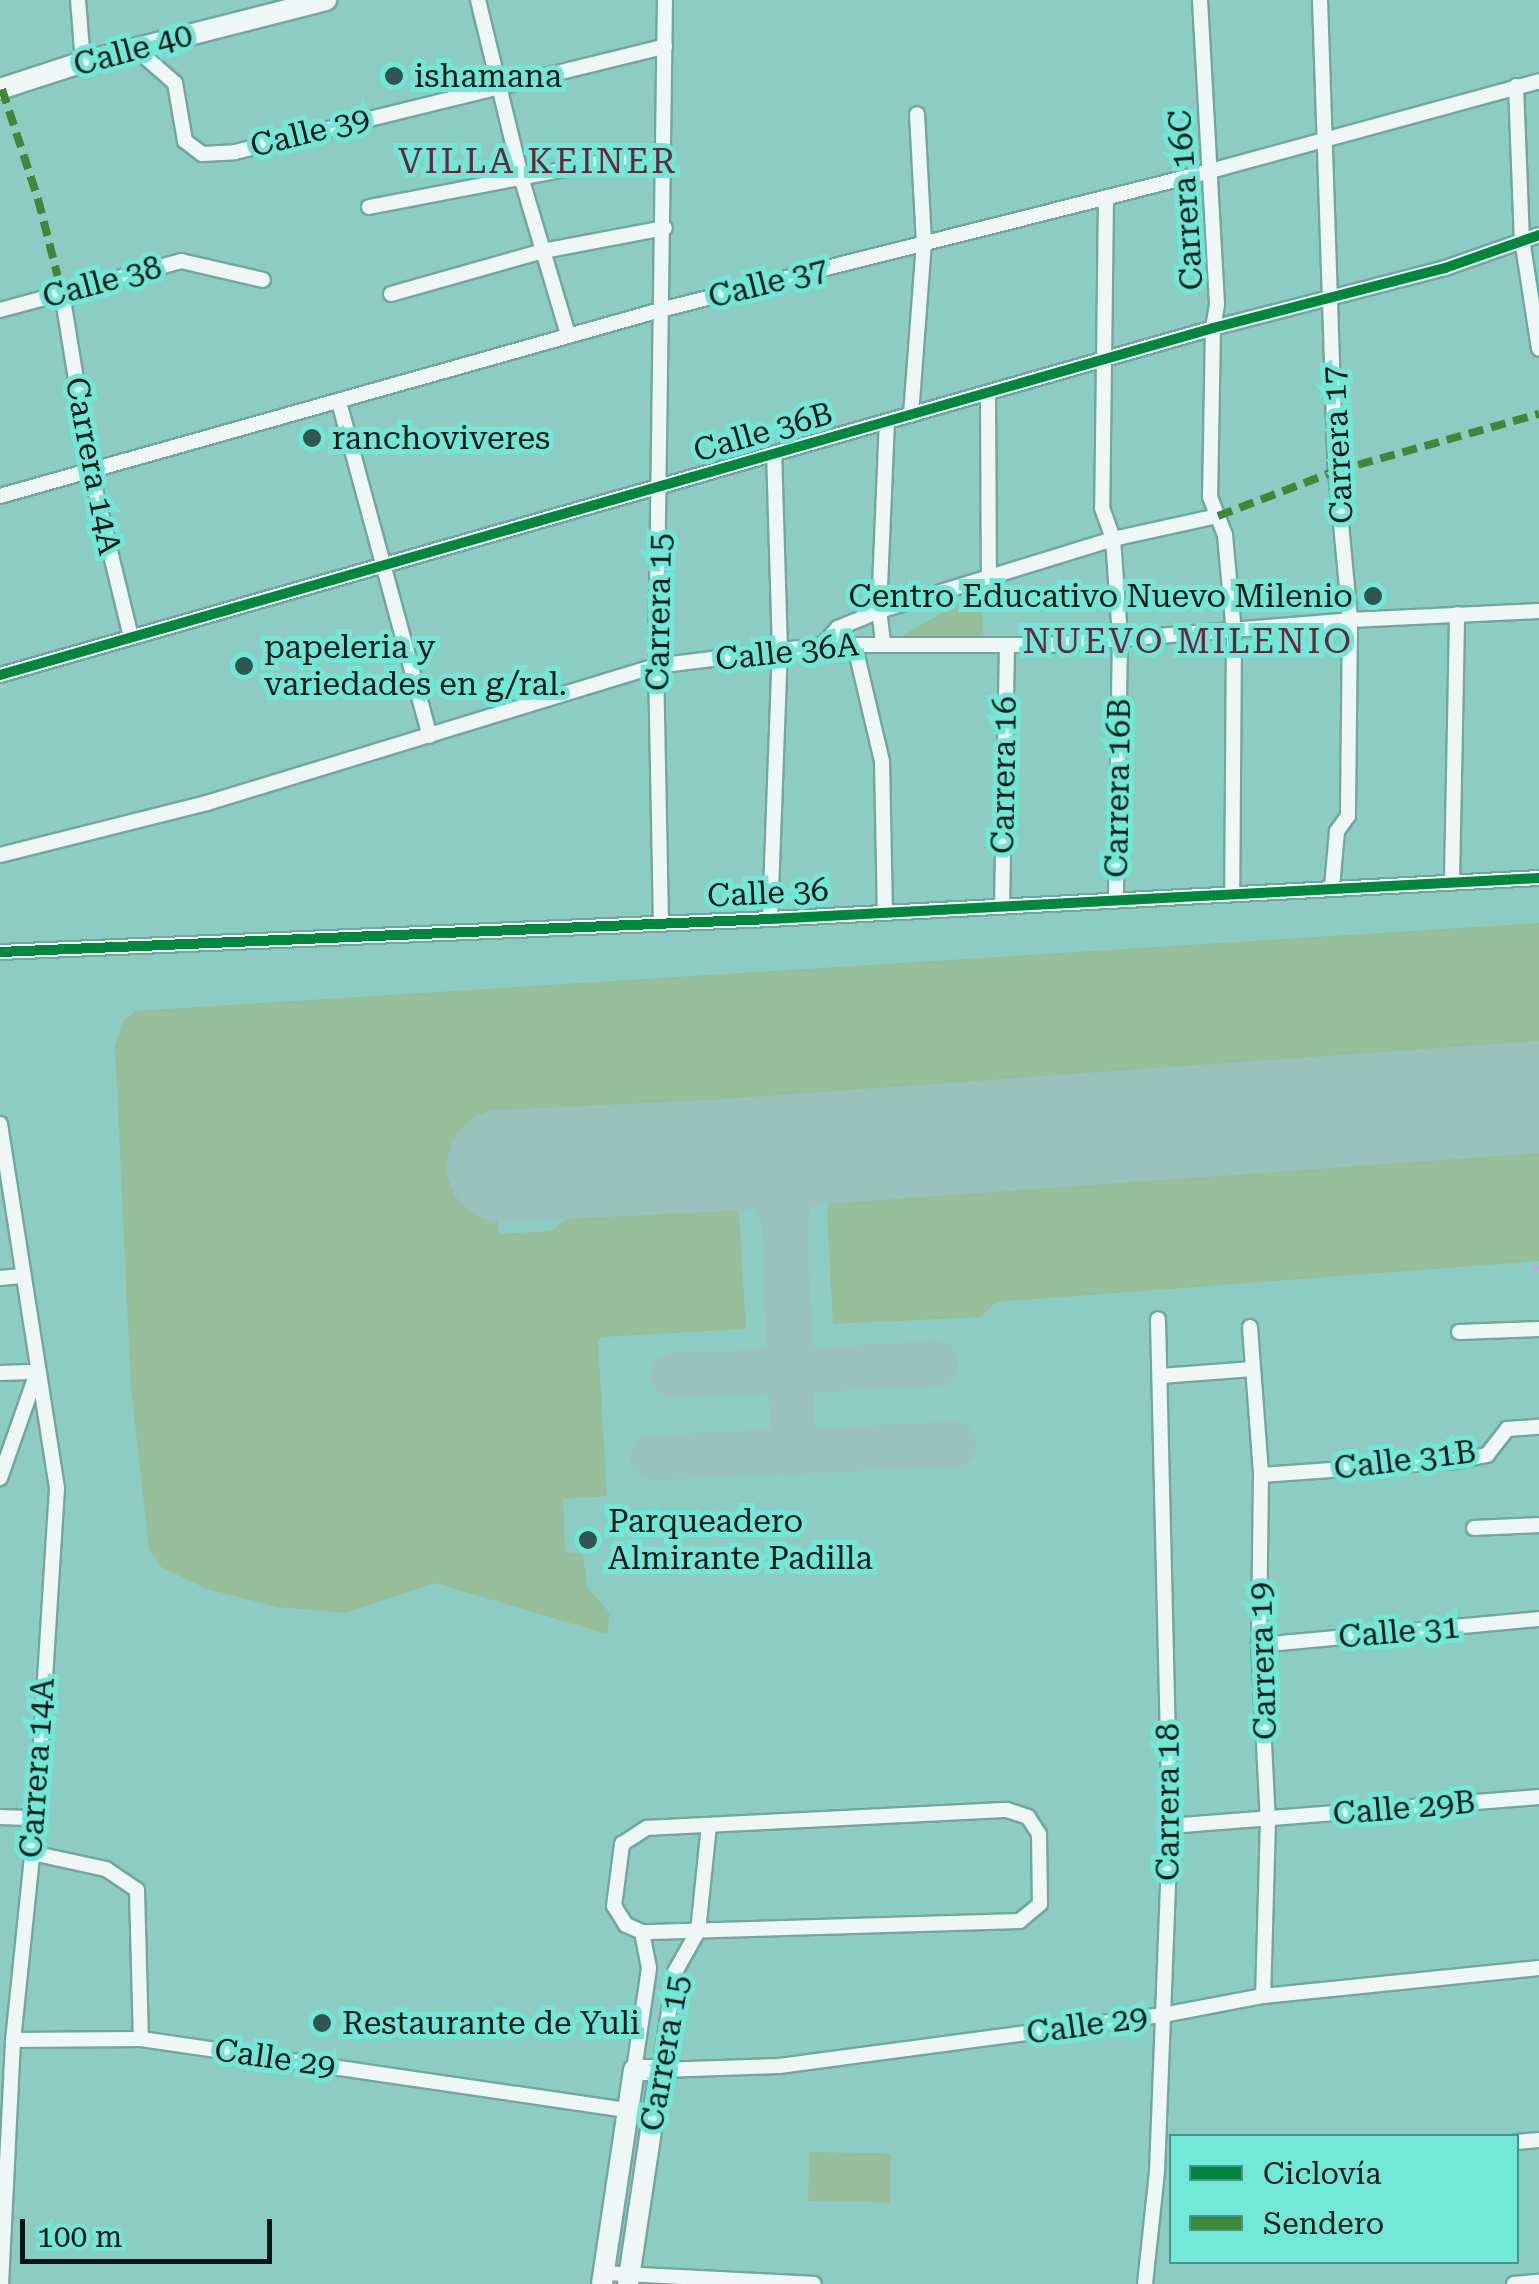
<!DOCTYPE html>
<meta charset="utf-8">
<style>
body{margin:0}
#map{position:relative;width:1539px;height:2284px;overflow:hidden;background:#8cccc3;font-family:"Roboto Serif",serif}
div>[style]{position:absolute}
.green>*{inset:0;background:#96be9a;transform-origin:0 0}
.stream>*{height:5px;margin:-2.5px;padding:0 2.5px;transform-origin:2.5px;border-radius:2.5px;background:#b0b1d8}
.taxiway>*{height:45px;margin:-22.5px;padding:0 22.5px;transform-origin:22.5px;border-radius:22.5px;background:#9ac2bc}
.runway>*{height:112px;margin:-56px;padding:0 56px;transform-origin:56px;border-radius:56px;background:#9ac2bc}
.roads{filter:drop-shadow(2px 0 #71a79f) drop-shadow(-2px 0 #71a79f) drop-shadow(0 2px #71a79f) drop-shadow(0 -2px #71a79f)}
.street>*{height:14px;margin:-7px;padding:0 7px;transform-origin:7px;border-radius:7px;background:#eef7f6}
.secondary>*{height:20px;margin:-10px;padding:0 10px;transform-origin:10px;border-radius:10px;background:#eef7f6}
.quiet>*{height:8px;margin-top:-4px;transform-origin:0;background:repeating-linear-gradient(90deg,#3e8838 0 15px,transparent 0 23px)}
.cycleway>*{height:10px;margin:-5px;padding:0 5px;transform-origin:5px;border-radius:5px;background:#00873e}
.dots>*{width:28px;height:28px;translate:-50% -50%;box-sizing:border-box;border:5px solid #71e7d7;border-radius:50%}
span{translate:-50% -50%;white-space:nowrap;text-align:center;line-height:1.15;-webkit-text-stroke:10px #71e7d7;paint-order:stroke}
.street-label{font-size:32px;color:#001714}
.poi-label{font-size:32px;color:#001714}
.left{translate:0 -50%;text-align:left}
.right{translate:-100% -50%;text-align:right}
.neighbourhood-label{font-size:35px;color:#6a253b;letter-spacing:2.5px}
.legend{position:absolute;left:1169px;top:2134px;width:350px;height:130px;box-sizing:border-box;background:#71e7d7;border:2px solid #449489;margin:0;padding:12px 18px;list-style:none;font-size:30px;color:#001714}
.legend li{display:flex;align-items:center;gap:20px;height:50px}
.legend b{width:50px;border:2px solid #449489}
.scale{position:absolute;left:20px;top:2219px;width:252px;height:45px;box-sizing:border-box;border:5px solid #001714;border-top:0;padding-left:12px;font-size:30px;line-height:35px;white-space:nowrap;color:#001714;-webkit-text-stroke:8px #71e7d7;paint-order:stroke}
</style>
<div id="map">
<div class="green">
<div style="clip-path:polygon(982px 591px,983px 637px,901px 636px)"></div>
<div style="clip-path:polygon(1539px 923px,1539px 1064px,492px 1132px,499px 1234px,551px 1231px,588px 1202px,718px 1195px,730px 1201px,739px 1213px,746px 1329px,601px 1337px,598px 1342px,607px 1496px,563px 1499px,565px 1552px,583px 1554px,587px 1587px,610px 1613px,607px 1634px,435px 1583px,346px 1613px,277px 1607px,207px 1589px,161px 1567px,149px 1549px,131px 1388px,115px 1046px,122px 1022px,135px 1011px)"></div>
<div style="clip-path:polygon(1539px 1139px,1539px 1261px,996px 1302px,981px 1317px,833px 1324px,827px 1213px,830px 1199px,849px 1184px)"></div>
<div style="left:809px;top:2152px;width:82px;height:49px;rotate:1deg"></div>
</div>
<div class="stream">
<div style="left:1534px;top:1268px;width:5px"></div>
</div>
<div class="taxiway">
<div style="left:710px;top:1156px;width:34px;rotate:7deg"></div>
<div style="left:744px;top:1160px;width:27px;rotate:33deg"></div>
<div style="left:767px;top:1175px;width:51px;rotate:70.5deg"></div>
<div style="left:673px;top:1375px;width:104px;rotate:-2.2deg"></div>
<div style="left:777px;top:1371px;width:17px;rotate:-45deg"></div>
<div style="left:789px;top:1359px;width:20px;rotate:33deg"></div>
<div style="left:806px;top:1370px;width:130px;rotate:-3.1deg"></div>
<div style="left:793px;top:1453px;width:230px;rotate:-92.2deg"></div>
<div style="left:784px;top:1223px;width:23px;rotate:-77deg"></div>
<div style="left:789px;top:1201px;width:33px;rotate:-61deg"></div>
<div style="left:805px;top:1172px;width:47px;rotate:-36.4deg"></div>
<div style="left:652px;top:1457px;width:302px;rotate:-2.5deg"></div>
</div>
<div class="runway">
<div style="left:503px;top:1166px;width:207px;rotate:-2.8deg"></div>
<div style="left:710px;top:1156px;width:831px;rotate:-4.07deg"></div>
</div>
<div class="roads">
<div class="street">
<div style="left:78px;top:0;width:62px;rotate:85.4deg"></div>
<div style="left:478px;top:0;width:182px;rotate:76.3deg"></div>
<div style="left:521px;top:177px;width:165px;rotate:73.4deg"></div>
<div style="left:1200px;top:0;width:305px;rotate:86.8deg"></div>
<div style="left:1217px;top:305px;width:23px;rotate:100deg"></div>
<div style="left:1213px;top:328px;width:169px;rotate:91deg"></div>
<div style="left:1210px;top:497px;width:41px;rotate:68.5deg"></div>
<div style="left:1225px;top:535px;width:98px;rotate:84.8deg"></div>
<div style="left:1234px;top:633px;width:261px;rotate:90.4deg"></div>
<div style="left:1320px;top:0;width:471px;rotate:88.1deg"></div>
<div style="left:1336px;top:471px;width:150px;rotate:84.6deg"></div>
<div style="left:1350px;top:620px;width:196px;rotate:90.6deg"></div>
<div style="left:1348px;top:816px;width:19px;rotate:126deg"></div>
<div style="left:1337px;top:831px;width:56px;rotate:95.1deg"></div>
<div style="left:135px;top:48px;width:53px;rotate:41.2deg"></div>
<div style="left:175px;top:83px;width:59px;rotate:80.2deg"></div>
<div style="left:185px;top:141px;width:21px;rotate:37deg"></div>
<div style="left:202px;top:154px;width:33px;rotate:-3deg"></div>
<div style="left:235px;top:152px;width:443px;rotate:-13.8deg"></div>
<div style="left:1516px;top:86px;width:153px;rotate:87.8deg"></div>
<div style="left:1522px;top:239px;width:111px;rotate:81.2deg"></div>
<div style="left:1106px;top:198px;width:310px;rotate:90.7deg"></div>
<div style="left:1102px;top:508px;width:33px;rotate:70deg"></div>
<div style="left:1113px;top:539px;width:97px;rotate:85.9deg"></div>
<div style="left:1120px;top:636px;width:265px;rotate:90.9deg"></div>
<div style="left:369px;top:207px;width:301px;rotate:-10.9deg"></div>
<div style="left:62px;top:293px;width:182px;rotate:80.8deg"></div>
<div style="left:91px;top:473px;width:169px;rotate:76.3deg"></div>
<div style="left:391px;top:294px;width:158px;rotate:-15.8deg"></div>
<div style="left:543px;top:251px;width:124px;rotate:-10.7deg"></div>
<div style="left:0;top:310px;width:188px;rotate:-15.1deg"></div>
<div style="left:181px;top:261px;width:84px;rotate:13deg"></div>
<div style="left:988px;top:396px;width:181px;rotate:89.7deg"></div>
<div style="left:339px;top:402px;width:346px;rotate:74.8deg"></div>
<div style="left:911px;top:415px;width:172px;rotate:-85.7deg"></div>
<div style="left:924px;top:243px;width:129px;rotate:-93.1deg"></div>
<div style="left:0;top:496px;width:690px;rotate:-15.73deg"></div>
<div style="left:664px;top:309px;width:560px;rotate:-14.16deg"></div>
<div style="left:1207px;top:172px;width:344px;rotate:-15.3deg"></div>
<div style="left:883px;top:642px;width:31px;rotate:-97deg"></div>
<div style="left:879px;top:611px;width:245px;rotate:-17.1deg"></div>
<div style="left:1113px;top:539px;width:107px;rotate:-12.4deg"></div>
<div style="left:823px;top:645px;width:23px;rotate:-49deg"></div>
<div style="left:838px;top:628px;width:44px;rotate:-22.5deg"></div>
<div style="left:879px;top:611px;width:188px;rotate:-87.6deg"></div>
<div style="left:855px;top:647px;width:117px;rotate:76.7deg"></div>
<div style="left:882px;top:761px;width:150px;rotate:88.9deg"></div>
<div style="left:0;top:675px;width:1262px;rotate:-15.96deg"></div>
<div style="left:1213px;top:328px;width:240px;rotate:-14.5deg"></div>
<div style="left:1445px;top:268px;width:100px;rotate:-19.3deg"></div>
<div style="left:0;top:855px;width:213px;rotate:-14.1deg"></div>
<div style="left:207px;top:803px;width:469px;rotate:-17deg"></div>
<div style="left:656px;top:666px;width:168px;rotate:-7.2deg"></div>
<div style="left:823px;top:645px;width:225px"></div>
<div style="left:1048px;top:645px;width:303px;rotate:-4.7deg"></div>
<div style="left:1350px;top:620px;width:189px;rotate:-2.7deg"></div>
<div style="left:1452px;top:880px;width:266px;rotate:-88.9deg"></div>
<div style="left:1002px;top:906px;width:261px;rotate:-88.9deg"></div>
<div style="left:770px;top:919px;width:267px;rotate:-87.9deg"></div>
<div style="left:780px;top:652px;width:197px;rotate:-91.7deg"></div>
<div style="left:661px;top:924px;width:258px;rotate:-91.1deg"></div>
<div style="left:656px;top:666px;width:666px;rotate:-89.23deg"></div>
<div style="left:0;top:952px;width:771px;rotate:-2.45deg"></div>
<div style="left:770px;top:919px;width:770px;rotate:-3.05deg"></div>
<div style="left:0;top:1124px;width:368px;rotate:81.1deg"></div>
<div style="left:57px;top:1488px;width:331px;rotate:93.6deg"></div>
<div style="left:36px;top:1818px;width:223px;rotate:95.9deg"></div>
<div style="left:13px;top:2040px;width:244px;rotate:92.8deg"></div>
<div style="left:0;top:1278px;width:22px;rotate:-5deg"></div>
<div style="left:1250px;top:1327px;width:148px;rotate:85.7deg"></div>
<div style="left:1261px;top:1475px;width:170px;rotate:90.7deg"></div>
<div style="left:1259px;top:1645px;width:175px;rotate:87.1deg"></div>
<div style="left:1268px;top:1820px;width:176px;rotate:91.6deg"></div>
<div style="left:1459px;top:1332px;width:80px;rotate:-2.1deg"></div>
<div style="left:0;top:1373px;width:37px;rotate:-2deg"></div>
<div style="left:1161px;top:1376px;width:91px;rotate:-4.4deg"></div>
<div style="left:1261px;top:1475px;width:196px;rotate:-4.1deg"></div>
<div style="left:1456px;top:1461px;width:32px;rotate:-11deg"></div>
<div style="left:1487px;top:1455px;width:33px;rotate:-52deg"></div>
<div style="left:1507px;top:1429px;width:32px;rotate:-4deg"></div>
<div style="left:0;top:1478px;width:111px;rotate:-70.6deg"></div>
<div style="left:1474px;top:1528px;width:65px;rotate:-2.6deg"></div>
<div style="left:1259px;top:1645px;width:281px;rotate:-5.3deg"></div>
<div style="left:1007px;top:1810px;width:22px;rotate:18deg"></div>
<div style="left:1028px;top:1817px;width:20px;rotate:57deg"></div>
<div style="left:1039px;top:1834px;width:70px;rotate:89.2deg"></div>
<div style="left:1040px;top:1904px;width:26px;rotate:140deg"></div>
<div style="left:1020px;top:1921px;width:378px;rotate:178.3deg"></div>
<div style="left:642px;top:1932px;width:17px;rotate:-156deg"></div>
<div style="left:626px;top:1925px;width:22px;rotate:-122deg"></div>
<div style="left:614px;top:1906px;width:63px;rotate:-82.6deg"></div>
<div style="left:622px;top:1844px;width:30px;rotate:-33deg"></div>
<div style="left:647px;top:1828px;width:360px;rotate:-2.9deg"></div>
<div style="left:0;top:1817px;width:36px;rotate:2deg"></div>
<div style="left:709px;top:1825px;width:107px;rotate:95.9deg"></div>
<div style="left:698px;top:1931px;width:47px;rotate:119.3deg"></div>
<div style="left:675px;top:1972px;width:99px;rotate:98.7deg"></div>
<div style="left:660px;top:2070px;width:119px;rotate:-1.9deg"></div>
<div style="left:779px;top:2066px;width:387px;rotate:-7.6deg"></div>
<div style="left:1163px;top:2015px;width:102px;rotate:-10.8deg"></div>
<div style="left:1263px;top:1996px;width:277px;rotate:-5.8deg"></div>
<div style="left:1170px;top:1826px;width:370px;rotate:-4.5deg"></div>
<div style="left:32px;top:1853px;width:76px;rotate:12.2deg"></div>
<div style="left:106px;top:1869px;width:37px;rotate:34deg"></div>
<div style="left:137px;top:1890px;width:149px;rotate:88.5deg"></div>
<div style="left:13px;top:2040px;width:128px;rotate:-0.4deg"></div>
<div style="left:141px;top:2039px;width:518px;rotate:8.32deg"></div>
<div style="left:634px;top:2070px;width:103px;rotate:-81.6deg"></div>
<div style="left:649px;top:1968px;width:37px;rotate:-101deg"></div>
<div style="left:1516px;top:2142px;width:23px;rotate:-5deg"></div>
<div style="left:604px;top:2273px;width:210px;rotate:3deg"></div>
<div style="left:1145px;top:2284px;width:113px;rotate:-83.9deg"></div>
<div style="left:1157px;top:2172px;width:346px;rotate:-87.8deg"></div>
<div style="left:1170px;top:1826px;width:507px;rotate:-91.36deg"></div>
<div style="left:1514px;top:2284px;width:25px;rotate:-5deg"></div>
</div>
<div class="secondary">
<div style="left:0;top:89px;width:87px;rotate:-18deg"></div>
<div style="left:83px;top:62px;width:251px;rotate:-14.3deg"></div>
<div style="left:602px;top:2284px;width:216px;rotate:-81.5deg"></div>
<div style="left:634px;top:2070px;width:26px"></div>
<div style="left:660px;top:2070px;width:216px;rotate:98.5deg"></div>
</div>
</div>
<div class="quiet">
<div style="left:2px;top:89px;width:116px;rotate:71.9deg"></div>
<div style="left:38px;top:199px;width:97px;rotate:75.7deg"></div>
<div style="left:1218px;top:516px;width:126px;rotate:-20.9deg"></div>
<div style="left:1336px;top:471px;width:211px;rotate:-15.7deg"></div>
</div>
<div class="cycleway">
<div style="left:0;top:675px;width:1262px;rotate:-15.96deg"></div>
<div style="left:1213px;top:328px;width:240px;rotate:-14.5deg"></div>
<div style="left:1445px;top:268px;width:100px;rotate:-19.3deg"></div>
<div style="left:0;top:952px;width:771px;rotate:-2.45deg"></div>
<div style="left:770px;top:919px;width:770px;rotate:-3.05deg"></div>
</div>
<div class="dots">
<div style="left:394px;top:76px;background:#315651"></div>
<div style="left:312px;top:438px;background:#315651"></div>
<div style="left:1373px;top:596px;background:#315651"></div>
<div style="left:244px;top:666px;background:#315651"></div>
<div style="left:588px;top:1540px;background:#315651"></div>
<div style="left:322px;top:2023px;background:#315651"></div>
</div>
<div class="street-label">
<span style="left:133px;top:50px;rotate:-15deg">Calle 40</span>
<span style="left:310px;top:132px;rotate:-14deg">Calle 39</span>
<span style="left:1186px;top:200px;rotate:-94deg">Carrera 16C</span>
<span style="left:102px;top:282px;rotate:-15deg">Calle 38</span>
<span style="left:768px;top:283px;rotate:-14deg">Calle 37</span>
<span style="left:763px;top:432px;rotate:-16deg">Calle 36B</span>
<span style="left:1338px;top:445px;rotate:-93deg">Carrera 17</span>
<span style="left:93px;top:466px;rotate:79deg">Carrera 14A</span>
<span style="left:659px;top:612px;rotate:-89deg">Carrera 15</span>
<span style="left:787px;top:652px;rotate:-6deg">Calle 36A</span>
<span style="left:1004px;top:775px;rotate:-89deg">Carrera 16</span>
<span style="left:1118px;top:788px;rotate:-89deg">Carrera 16B</span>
<span style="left:768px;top:893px;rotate:-3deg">Calle 36</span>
<span style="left:1405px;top:1460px;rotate:-7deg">Calle 31B</span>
<span style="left:1399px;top:1632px;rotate:-5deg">Calle 31</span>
<span style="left:1263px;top:1661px;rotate:-92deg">Carrera 19</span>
<span style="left:37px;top:1768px;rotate:-86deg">Carrera 14A</span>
<span style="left:1168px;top:1802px;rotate:-90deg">Carrera 18</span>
<span style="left:1404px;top:1808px;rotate:-5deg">Calle 29B</span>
<span style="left:1087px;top:2025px;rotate:-8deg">Calle 29</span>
<span style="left:665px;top:2053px;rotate:-80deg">Carrera 15</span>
<span style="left:275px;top:2058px;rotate:8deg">Calle 29</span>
</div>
<div class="poi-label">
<span class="left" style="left:414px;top:76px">ishamana</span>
<span class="left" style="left:332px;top:438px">ranchoviveres</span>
<span class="right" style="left:1353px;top:596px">Centro Educativo Nuevo Milenio</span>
<span class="left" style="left:264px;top:666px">papeleria y<br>variedades en g/ral.</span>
<span class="left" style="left:608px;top:1540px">Parqueadero<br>Almirante Padilla</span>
<span class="left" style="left:342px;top:2023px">Restaurante de Yuli</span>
</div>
<div class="neighbourhood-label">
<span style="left:538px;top:162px">VILLA KEINER</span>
<span style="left:1188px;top:642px">NUEVO MILENIO</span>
</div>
<ul class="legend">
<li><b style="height:12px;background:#00873e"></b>Ciclovía</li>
<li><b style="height:12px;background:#3e8838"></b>Sendero</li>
</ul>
<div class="scale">100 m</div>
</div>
